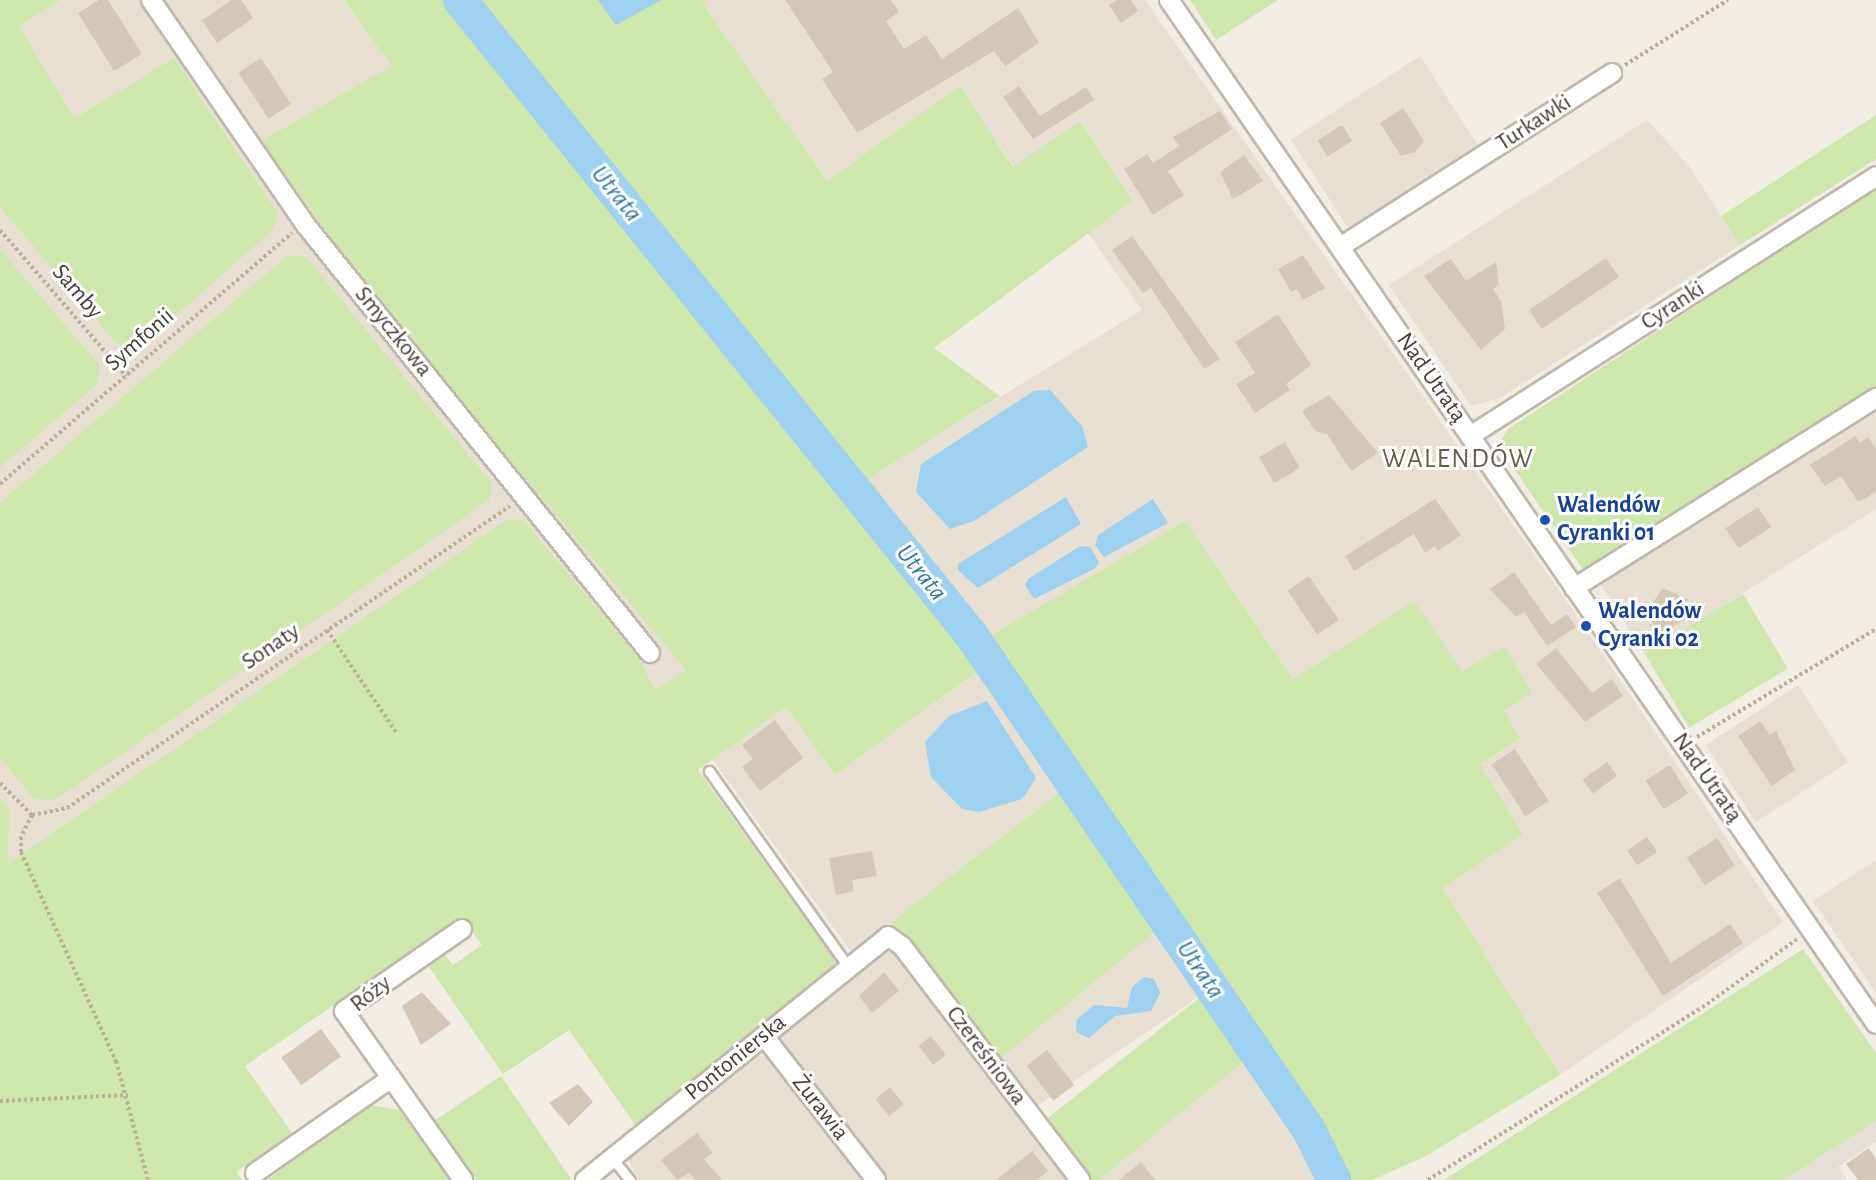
<!DOCTYPE html>
<meta charset="utf-8">
<style>
body{margin:0}
#map{position:relative;width:1876px;height:1180px;overflow:hidden;background:#f2ede4;font-family:"Alegreya Sans",sans-serif}
div>[style]{position:absolute}
.residential>*{inset:0;background:#e6dfd2;transform-origin:0 0}
.industrial>*{inset:0;background:#e4dfd9}
.green>*{inset:0;background:#cee7ac;transform-origin:0 0}
.water>*{inset:0;background:#9fd1f0}
.river>*{height:34px;margin:-17px;padding:0 17px;transform-origin:17px;border-radius:17px;background:#9fd1f0}
.building>*{inset:0;background:#d4c9b9;transform-origin:0 0}
.path>*{height:4px;margin-top:-2px;transform-origin:0;background:repeating-linear-gradient(90deg,#bfb098 0 3px,transparent 0 6px)}
.roads{filter:drop-shadow(2px 0 #c0b8aa) drop-shadow(-2px 0 #c0b8aa) drop-shadow(0 2px #c0b8aa) drop-shadow(0 -2px #c0b8aa)}
.lane>*{height:9px;margin:-4.5px;padding:0 4.5px;transform-origin:4.5px;border-radius:4.5px;background:#fff}
.street>*{height:18px;margin:-9px;padding:0 9px;transform-origin:9px;border-radius:9px;background:#fff}
.dots>*{width:16px;height:16px;translate:-50% -50%;box-sizing:border-box;border:3px solid #fff;border-radius:50%}
span{translate:-50% -50%;white-space:nowrap;text-align:center;line-height:1.15;-webkit-text-stroke:6px #fff;paint-order:stroke}
.street-label{font-size:24px;color:#443d34}
.transit-label{font-size:24px;color:#164399;font-weight:700}
.left{translate:0 -50%;text-align:left}
.water-label{font-size:26px;color:#2c78a8;font-style:italic}
.quarter-label{font-size:27px;color:#675b4b;letter-spacing:1.5px}
</style>
<div id="map">
<div class="residential">
<div style="clip-path:polygon(0 0,345px 0,483px 198px,797px 596px,563px 752px,433px 572px,0 870px)"></div>
<div style="clip-path:polygon(709px 0,1145px 0,1570px 606px,1783px 922px,1560px 1075px,1443px 888px,1480px 764px,1519px 738px,1462px 672px,1413px 602px,1293px 679px,1185px 521px,985px 640px,868px 478px,1142px 310px,1088px 233px,1132px 201px,1014px 167px,960px 87px,827px 181px,703px 4px)"></div>
<div style="left:1420px;top:56px;width:106px;height:154px;rotate:57deg"></div>
<div style="clip-path:polygon(1647px 120px,1689px 166px,1740px 245px,1498px 399px,1471px 406px,1389px 285px)"></div>
<div style="clip-path:polygon(1876px 407px,1876px 509px,1645px 655px,1601px 585px)"></div>
<div style="clip-path:polygon(982px 669px,1063px 790px,852px 953px,712px 759px,786px 707px,835px 775px)"></div>
<div style="left:1798px;top:685px;width:92px;height:110px;rotate:57deg"></div>
<div style="clip-path:polygon(1876px 860px,1876px 993px,1813px 901px)"></div>
<div style="left:1160px;top:929px;width:78px;height:211px;rotate:56deg"></div>
<div style="clip-path:polygon(890px 948px,1069px 1180px,885px 1180px,781px 1045px,780px 1035px)"></div>
<div style="clip-path:polygon(754px 1056px,767px 1056px,863px 1180px,638px 1180px,628px 1158px)"></div>
<div style="clip-path:polygon(1248px 1058px,1327px 1180px,1099px 1180px)"></div>
</div>
<div class="industrial">
<div style="clip-path:polygon(1876px 1121px,1876px 1142px,1838px 1167px,1847px 1180px,1784px 1180px)"></div>
</div>
<div class="green">
<div style="clip-path:polygon(0 0,60px 0,19px 26px,74px 119px,174px 58px,278px 213px,273px 230px,141px 346px,117px 344px,0 207px)"></div>
<div style="clip-path:polygon(345px 0,709px 0,703px 4px,827px 181px,960px 86px,1013px 167px,1080px 122px,1132px 201px,934px 348px,1000px 396px,869px 478px,984px 640px,1185px 521px,1293px 679px,1414px 601px,1462px 672px,1504px 647px,1532px 692px,1504px 711px,1520px 738px,1480px 764px,1523px 835px,1443px 888px,1560px 1075px,1424px 1157px,1372px 1180px,1327px 1180px,1248px 1058px,1099px 1180px,1087px 1180px,1043px 1122px,1204px 994px,1159px 929px,996px 1062px,890px 923px,1063px 790px,981px 669px,835px 775px,786px 707px,698px 770px,838px 964px,636px 1126px,569px 1030px,503px 1074px,429px 967px,445px 955px,453px 965px,482px 945px,462px 917px,245px 1066px,292px 1133px,236px 1172px,242px 1180px,0 1180px,0 798px,9px 809px,8px 864px,508px 519px,524px 521px,635px 654px,656px 690px,686px 670px,361px 281px,262px 141px,391px 66px)"></div>
<div style="clip-path:polygon(1190px 0,1278px 0,1216px 40px)"></div>
<div style="clip-path:polygon(1876px 115px,1876px 159px,1740px 245px,1721px 216px)"></div>
<div style="clip-path:polygon(1876px 188px,1876px 388px,1593px 568px,1582px 568px,1498px 445px,1508px 429px)"></div>
<div style="clip-path:polygon(0 249px,99px 365px,97px 384px,0 467px)"></div>
<div style="clip-path:polygon(287px 256px,306px 257px,492px 484px,489px 500px,55px 800px,34px 799px,0 757px,0 503px)"></div>
<div style="left:1743px;top:594px;width:87px;height:115px;rotate:59deg"></div>
<div style="clip-path:polygon(1803px 949px,1876px 1053px,1876px 1121px,1784px 1180px,1444px 1180px)"></div>
<div style="clip-path:polygon(501px 1076px,571px 1179px,570px 1180px,476px 1180px,434px 1121px)"></div>
<div style="clip-path:polygon(370px 1105px,399px 1110px,450px 1180px,267px 1180px)"></div>
</div>
<div class="water">
<div style="clip-path:polygon(598px 0,661px 0,616px 25px)"></div>
<div style="clip-path:polygon(1050px 390px,1082px 426px,1088px 447px,974px 521px,950px 529px,916px 492px,921px 464px,1034px 391px)"></div>
<div style="clip-path:polygon(1066px 497px,1081px 524px,978px 588px,958px 570px,958px 564px)"></div>
<div style="clip-path:polygon(1153px 499px,1168px 523px,1104px 557px,1095px 545px,1098px 535px)"></div>
<div style="clip-path:polygon(1080px 546px,1090px 547px,1099px 562px,1096px 568px,1034px 599px,1025px 585px,1028px 579px)"></div>
<div style="clip-path:polygon(987px 701px,1036px 778px,1022px 799px,979px 812px,962px 809px,931px 777px,925px 742px,949px 716px)"></div>
<div style="clip-path:polygon(1144px 977px,1154px 979px,1160px 993px,1151px 1011px,1115px 1016px,1089px 1038px,1076px 1032px,1077px 1019px,1094px 1005px,1127px 1008px,1132px 987px)"></div>
</div>
<div class="river">
<div style="left:460px;top:0;width:816px;rotate:51.16deg"></div>
<div style="left:972px;top:636px;width:598px;rotate:55.7deg"></div>
<div style="left:1309px;top:1130px;width:56px;rotate:63.4deg"></div>
</div>
<div class="building">
<div style="clip-path:polygon(99px 0,108px 0,142px 54px,114px 71px,78px 13px)"></div>
<div style="clip-path:polygon(232px 0,241px 0,253px 18px,217px 43px,202px 20px)"></div>
<div style="clip-path:polygon(785px 0,891px 0,899px 12px,886px 21px,904px 49px,926px 35px,942px 59px,1018px 8px,1039px 43px,1005px 66px,994px 51px,857px 133px,822px 79px,833px 72px)"></div>
<div style="clip-path:polygon(1117px 0,1131px 0,1138px 11px,1121px 23px,1109px 5px)"></div>
<div style="left:261px;top:58px;width:55px;height:27px;rotate:57deg"></div>
<div style="clip-path:polygon(1019px 86px,1040px 116px,1086px 87px,1094px 100px,1033px 139px,1003px 97px)"></div>
<div style="clip-path:polygon(1403px 108px,1424px 141px,1415px 152px,1401px 156px,1380px 123px)"></div>
<div style="clip-path:polygon(1220px 111px,1232px 129px,1168px 171px,1184px 195px,1153px 215px,1124px 169px,1147px 154px,1153px 163px,1179px 146px,1173px 137px)"></div>
<div style="left:1342px;top:125px;width:19px;height:29px;rotate:58deg"></div>
<div style="clip-path:polygon(1244px 155px,1263px 181px,1233px 199px,1220px 172px)"></div>
<div style="clip-path:polygon(1132px 236px,1220px 359px,1204px 369px,1151px 288px,1143px 293px,1112px 250px)"></div>
<div style="clip-path:polygon(1303px 255px,1325px 288px,1303px 300px,1297px 289px,1291px 292px,1278px 269px)"></div>
<div style="left:1606px;top:258px;width:23px;height:93px;rotate:56deg"></div>
<div style="clip-path:polygon(1451px 259px,1466px 281px,1496px 262px,1499px 285px,1493px 289px,1501px 301px,1505px 329px,1481px 350px,1424px 276px)"></div>
<div style="clip-path:polygon(1278px 314px,1311px 365px,1286px 384px,1290px 390px,1255px 413px,1236px 384px,1255px 373px,1235px 342px)"></div>
<div style="clip-path:polygon(1329px 395px,1378px 453px,1351px 471px,1327px 434px,1315px 431px,1302px 411px)"></div>
<div style="clip-path:polygon(1855px 436px,1860px 443px,1868px 437px,1876px 449px,1876px 492px,1858px 502px,1841px 476px,1825px 486px,1810px 465px)"></div>
<div style="left:1285px;top:442px;width:30px;height:30px;rotate:60deg"></div>
<div style="clip-path:polygon(1435px 499px,1461px 535px,1438px 551px,1435px 546px,1425px 553px,1414px 534px,1354px 571px,1345px 556px)"></div>
<div style="left:1758px;top:507px;width:24px;height:39px;rotate:57deg"></div>
<div style="clip-path:polygon(1514px 572px,1551px 625px,1567px 614px,1576px 627px,1547px 646px,1524px 612px,1516px 617px,1490px 589px)"></div>
<div style="left:1309px;top:576px;width:53px;height:26px;rotate:56deg"></div>
<div style="clip-path:polygon(1663px 588px,1689px 600px,1683px 604px,1691px 615px,1658px 637px,1649px 625px,1659px 617px,1651px 605px)"></div>
<div style="clip-path:polygon(1556px 648px,1592px 693px,1612px 679px,1623px 696px,1585px 722px,1536px 664px)"></div>
<div style="clip-path:polygon(775px 720px,803px 758px,760px 791px,742px 767px,753px 759px,742px 745px)"></div>
<div style="clip-path:polygon(1760px 721px,1770px 735px,1776px 731px,1795px 770px,1772px 786px,1738px 736px)"></div>
<div style="left:1515px;top:749px;width:62px;height:28px;rotate:57deg"></div>
<div style="left:1607px;top:762px;width:17px;height:30px;rotate:54deg"></div>
<div style="left:1670px;top:765px;width:34px;height:29px;rotate:58deg"></div>
<div style="left:1647px;top:837px;width:18px;height:24px;rotate:56deg"></div>
<div style="left:1717px;top:838px;width:33px;height:36px;rotate:57deg"></div>
<div style="clip-path:polygon(872px 851px,877px 876px,852px 880px,854px 891px,836px 895px,829px 858px)"></div>
<div style="clip-path:polygon(1620px 878px,1671px 963px,1730px 924px,1743px 943px,1663px 996px,1597px 893px)"></div>
<div style="clip-path:polygon(884px 972px,899px 991px,872px 1013px,859px 996px)"></div>
<div style="clip-path:polygon(422px 992px,451px 1024px,421px 1045px,402px 1006px)"></div>
<div style="left:321px;top:1029px;width:34px;height:49px;rotate:54deg"></div>
<div style="left:931px;top:1036px;width:24px;height:16px;rotate:52deg"></div>
<div style="left:1047px;top:1050px;width:44px;height:26px;rotate:52deg"></div>
<div style="clip-path:polygon(578px 1084px,593px 1102px,569px 1126px,549px 1103px)"></div>
<div style="left:890px;top:1087px;width:22px;height:19px;rotate:51deg"></div>
<div style="clip-path:polygon(697px 1133px,713px 1153px,704px 1159px,722px 1180px,695px 1180px,689px 1173px,677px 1180px,661px 1160px)"></div>
<div style="clip-path:polygon(1869px 1148px,1876px 1159px,1876px 1180px,1858px 1180px,1846px 1164px)"></div>
<div style="clip-path:polygon(1032px 1151px,1048px 1171px,1037px 1180px,996px 1180px)"></div>
<div style="clip-path:polygon(1141px 1162px,1155px 1180px,1119px 1180px)"></div>
</div>
<div class="path">
<div style="left:1625px;top:65px;width:122px;rotate:-32.3deg"></div>
<div style="left:0;top:230px;width:193px;rotate:49.2deg"></div>
<div style="left:0;top:484px;width:385px;rotate:-40.7deg"></div>
<div style="left:327px;top:630px;width:123px;rotate:55.9deg"></div>
<div style="left:1697px;top:737px;width:209px;rotate:-31.1deg"></div>
<div style="left:0;top:783px;width:45px;rotate:45deg"></div>
<div style="left:32px;top:815px;width:25px;rotate:117deg"></div>
<div style="left:21px;top:837px;width:15px;rotate:90deg"></div>
<div style="left:21px;top:852px;width:230px;rotate:65.6deg"></div>
<div style="left:116px;top:1061px;width:123px;rotate:74.9deg"></div>
<div style="left:32px;top:815px;width:36px;rotate:-11deg"></div>
<div style="left:67px;top:808px;width:536px;rotate:-34.28deg"></div>
<div style="left:0;top:1101px;width:128px;rotate:-2.7deg"></div>
<div style="left:1428px;top:1180px;width:330px;rotate:-32.2deg"></div>
<div style="left:1707px;top:1004px;width:111px;rotate:-35.8deg"></div>
</div>
<div class="roads">
<div class="lane">
<div style="left:709px;top:771px;width:242px;rotate:54.6deg"></div>
<div style="left:612px;top:1158px;width:28px;rotate:51deg"></div>
</div>
<div class="street">
<div style="left:151px;top:0;width:270px;rotate:55.5deg"></div>
<div style="left:304px;top:223px;width:552px;rotate:51.18deg"></div>
<div style="left:1169px;top:0;width:1244px;rotate:55.38deg"></div>
<div style="left:1340px;top:247px;width:323px;rotate:-32.6deg"></div>
<div style="left:1470px;top:436px;width:482px;rotate:-32.6deg"></div>
<div style="left:1574px;top:588px;width:357px;rotate:-32.2deg"></div>
<div style="left:462px;top:929px;width:144px;rotate:145.2deg"></div>
<div style="left:344px;top:1011px;width:207px;rotate:54.8deg"></div>
<div style="left:764px;top:1036px;width:182px;rotate:52.1deg"></div>
<div style="left:255px;top:1173px;width:166px;rotate:-34.9deg"></div>
<div style="left:585px;top:1180px;width:389px;rotate:-38.8deg"></div>
<div style="left:888px;top:936px;width:17px;rotate:36deg"></div>
<div style="left:902px;top:946px;width:294px;rotate:52.7deg"></div>
</div>
</div>
<div class="dots">
<div style="left:1545px;top:520px;background:#1a4fb4"></div>
<div style="left:1586px;top:626px;background:#1a4fb4"></div>
</div>
<div class="street-label">
<span style="left:1534px;top:123px;rotate:-33deg">Turkawki</span>
<span style="left:77px;top:292px;rotate:49deg">Samby</span>
<span style="left:1673px;top:306px;rotate:-33deg">Cyranki</span>
<span style="left:393px;top:332px;rotate:51deg">Smyczkowa</span>
<span style="left:140px;top:340px;rotate:-41deg">Symfonii</span>
<span style="left:1431px;top:378px;rotate:55deg">Nad Utratą</span>
<span style="left:271px;top:647px;rotate:-34deg">Sonaty</span>
<span style="left:1707px;top:778px;rotate:55deg">Nad Utratą</span>
<span style="left:371px;top:994px;rotate:-38deg">Róży</span>
<span style="left:986px;top:1056px;rotate:53deg">Czereśniowa</span>
<span style="left:736px;top:1058px;rotate:-39deg">Pontonierska</span>
<span style="left:820px;top:1108px;rotate:52deg">Żurawia</span>
</div>
<div class="transit-label">
<span class="left" style="left:1557px;top:520px">Walendów<br>Cyranki 01</span>
<span class="left" style="left:1598px;top:626px">Walendów<br>Cyranki 02</span>
</div>
<div class="water-label">
<span style="left:616px;top:194px;rotate:51deg">Utrata</span>
<span style="left:921px;top:573px;rotate:51deg">Utrata</span>
<span style="left:1200px;top:970px;rotate:56deg">Utrata</span>
</div>
<div class="quarter-label">
<span style="left:1458px;top:459px">WALENDÓW</span>
</div>
</div>
